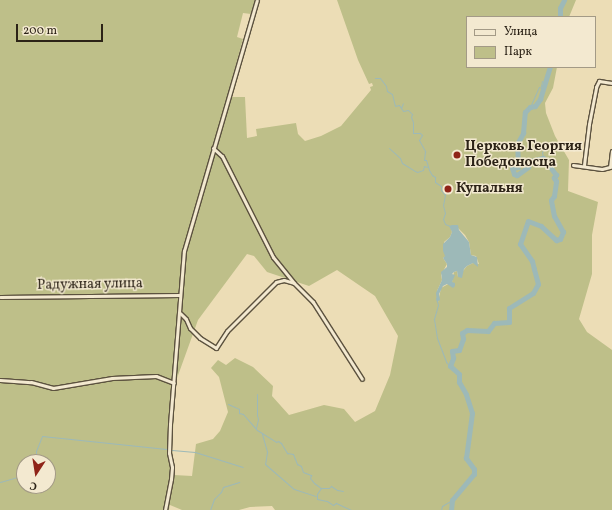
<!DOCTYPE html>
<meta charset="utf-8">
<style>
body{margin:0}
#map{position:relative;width:612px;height:510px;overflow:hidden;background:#ecddb6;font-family:Vollkorn,serif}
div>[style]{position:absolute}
.green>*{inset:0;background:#bebf89}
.water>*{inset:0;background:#9db9b8}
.stream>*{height:1px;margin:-0.5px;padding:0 0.5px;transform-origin:0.5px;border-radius:0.5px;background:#9db9b8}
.river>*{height:5px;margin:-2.5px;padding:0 2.5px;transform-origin:2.5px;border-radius:2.5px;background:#9db9b8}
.roads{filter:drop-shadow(1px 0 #5c523f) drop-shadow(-1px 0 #5c523f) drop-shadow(0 1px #5c523f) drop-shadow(0 -1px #5c523f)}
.street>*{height:3px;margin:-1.5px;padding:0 1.5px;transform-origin:1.5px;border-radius:1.5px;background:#f3e9d0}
.dots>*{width:11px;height:11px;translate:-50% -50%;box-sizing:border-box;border:2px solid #f3e9d0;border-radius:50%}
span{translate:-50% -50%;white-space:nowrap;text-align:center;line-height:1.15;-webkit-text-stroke:3px #f3e9d0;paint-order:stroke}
.poi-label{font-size:14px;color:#2c2317;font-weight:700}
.left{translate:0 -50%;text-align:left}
.street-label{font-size:14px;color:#2c2317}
.legend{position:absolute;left:466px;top:16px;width:130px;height:52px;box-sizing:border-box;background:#f3e9d0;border:1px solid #a39a86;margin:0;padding:5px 7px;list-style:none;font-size:12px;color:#2c2317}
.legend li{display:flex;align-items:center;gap:8px;height:20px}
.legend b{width:20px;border:1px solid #a39a86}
.north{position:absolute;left:16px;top:454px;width:40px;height:40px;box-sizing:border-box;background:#f3e9d0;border:1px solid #a39a86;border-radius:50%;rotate:192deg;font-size:11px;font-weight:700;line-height:16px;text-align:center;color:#2c2317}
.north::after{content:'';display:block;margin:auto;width:14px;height:18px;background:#8f2418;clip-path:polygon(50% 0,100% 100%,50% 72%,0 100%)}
.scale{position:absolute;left:16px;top:24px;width:87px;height:18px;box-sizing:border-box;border:2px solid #2c2317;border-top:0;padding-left:5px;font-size:12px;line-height:14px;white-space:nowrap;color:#2c2317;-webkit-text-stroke:3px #f3e9d0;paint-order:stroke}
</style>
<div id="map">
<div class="green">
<div style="clip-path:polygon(evenodd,0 0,255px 0,251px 14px,243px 13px,237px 37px,243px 39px,227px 97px,245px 97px,247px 138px,257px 136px,256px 129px,296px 123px,298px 134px,305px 141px,321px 136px,341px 126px,371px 90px,370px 87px,373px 86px,372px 83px,369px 84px,358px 60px,337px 0,576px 0,569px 17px,467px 17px,467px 67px,557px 67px,553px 88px,545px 103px,546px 113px,555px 136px,569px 160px,568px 191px,598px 202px,592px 235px,592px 274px,579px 319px,587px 332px,612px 350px,612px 510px,275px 510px,272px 506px,250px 507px,239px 510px,182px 510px,170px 505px,169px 510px,0 510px,0 0,450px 226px,458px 228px,465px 235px,469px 242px,471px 255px,476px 256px,479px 264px,473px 263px,467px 266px,458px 277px,457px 271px,454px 272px,452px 282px,441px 288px,438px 302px,437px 291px,442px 280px,441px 275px,447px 264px,443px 258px,446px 256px,444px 242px,450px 237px,452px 232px,450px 226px,0 0,247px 254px,254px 256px,267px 272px,309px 286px,337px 270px,375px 296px,398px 336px,390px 375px,375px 411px,355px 422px,344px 409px,324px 405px,289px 415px,272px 396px,273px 386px,253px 367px,235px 358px,226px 365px,218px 360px,211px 368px,219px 377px,228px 412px,220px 431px,213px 439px,196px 444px,192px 476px,174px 475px,172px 447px,176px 381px,198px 320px,247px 254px,0 0,24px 462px,48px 462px,48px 486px,24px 486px,24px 462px)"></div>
</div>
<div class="water">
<div style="clip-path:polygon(452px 225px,458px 225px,459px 230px,469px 242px,471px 255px,477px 257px,478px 267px,473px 263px,467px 266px,464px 269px,462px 278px,458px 277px,457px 271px,454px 272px,452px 274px,455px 275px,452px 282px,455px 283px,455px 286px,453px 288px,447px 284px,443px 286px,439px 294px,440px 300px,437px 302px,436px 293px,442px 280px,441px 272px,447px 267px,447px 264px,443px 258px,445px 256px,443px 251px,443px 244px,450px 237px,452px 232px,449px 226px)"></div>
</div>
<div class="stream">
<div style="left:375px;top:78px;width:5px"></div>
<div style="left:380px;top:78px;width:10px;rotate:53deg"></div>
<div style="left:386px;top:86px;width:5px;rotate:79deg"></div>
<div style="left:387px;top:91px;width:6px;rotate:31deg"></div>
<div style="left:392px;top:94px;width:12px;rotate:76deg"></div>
<div style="left:395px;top:106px;width:4px;rotate:-14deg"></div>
<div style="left:399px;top:105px;width:7px;rotate:56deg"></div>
<div style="left:403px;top:111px;width:5px;rotate:-11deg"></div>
<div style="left:408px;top:110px;width:6px;rotate:45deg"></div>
<div style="left:412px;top:114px;width:3px;rotate:108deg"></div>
<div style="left:411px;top:117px;width:5px;rotate:68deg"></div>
<div style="left:413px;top:122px;width:11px;rotate:90deg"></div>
<div style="left:413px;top:133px;width:7px"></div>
<div style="left:420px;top:133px;width:3px;rotate:45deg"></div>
<div style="left:422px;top:135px;width:6px;rotate:121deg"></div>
<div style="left:419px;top:140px;width:13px;rotate:61deg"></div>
<div style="left:425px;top:151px;width:9px;rotate:96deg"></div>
<div style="left:424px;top:160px;width:2px"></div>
<div style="left:426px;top:160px;width:10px;rotate:73deg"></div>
<div style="left:429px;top:170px;width:6px;rotate:59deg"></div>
<div style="left:432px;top:175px;width:4px;rotate:34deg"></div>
<div style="left:435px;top:177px;width:5px;rotate:90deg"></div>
<div style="left:435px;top:182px;width:7px;rotate:34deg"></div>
<div style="left:441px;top:186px;width:4px;rotate:90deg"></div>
<div style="left:441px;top:190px;width:6px;rotate:51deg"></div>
<div style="left:445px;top:195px;width:10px;rotate:101deg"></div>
<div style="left:443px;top:205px;width:8px;rotate:76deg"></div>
<div style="left:445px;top:213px;width:6px;rotate:108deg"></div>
<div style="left:443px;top:219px;width:5px;rotate:68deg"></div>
<div style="left:445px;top:224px;width:5px;rotate:22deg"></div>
<div style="left:541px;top:86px;width:5px;rotate:-79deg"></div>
<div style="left:530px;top:107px;width:22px;rotate:-66deg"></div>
<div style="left:539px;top:87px;width:6px;rotate:18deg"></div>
<div style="left:401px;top:108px;width:5px;rotate:-68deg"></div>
<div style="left:389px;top:148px;width:15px;rotate:42deg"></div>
<div style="left:400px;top:158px;width:5px;rotate:68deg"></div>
<div style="left:402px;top:163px;width:15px;rotate:32deg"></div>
<div style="left:415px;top:171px;width:2px;rotate:27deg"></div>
<div style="left:417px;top:172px;width:6px;rotate:-18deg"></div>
<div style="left:423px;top:170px;width:4px;rotate:-76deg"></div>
<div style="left:424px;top:166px;width:3px;rotate:18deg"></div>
<div style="left:543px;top:158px;width:6px;rotate:-99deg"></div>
<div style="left:542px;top:152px;width:6px;rotate:-51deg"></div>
<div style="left:451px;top:189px;width:1px"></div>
<div style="left:445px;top:194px;width:7px;rotate:-45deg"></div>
<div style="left:436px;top:298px;width:7px;rotate:74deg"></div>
<div style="left:438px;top:305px;width:15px;rotate:106deg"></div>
<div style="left:434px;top:319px;width:19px;rotate:81deg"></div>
<div style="left:437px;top:338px;width:26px;rotate:69deg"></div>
<div style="left:446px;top:362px;width:6px;rotate:45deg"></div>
<div style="left:228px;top:404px;width:12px;rotate:24deg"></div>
<div style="left:239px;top:409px;width:4px;rotate:90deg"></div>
<div style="left:239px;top:413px;width:4px;rotate:14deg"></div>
<div style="left:243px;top:414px;width:21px;rotate:49deg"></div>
<div style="left:257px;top:430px;width:22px;rotate:32deg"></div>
<div style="left:276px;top:442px;width:2px;rotate:-27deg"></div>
<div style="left:278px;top:441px;width:4px;rotate:34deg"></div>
<div style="left:281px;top:443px;width:12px;rotate:59deg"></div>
<div style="left:287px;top:453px;width:6px;rotate:9deg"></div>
<div style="left:293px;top:454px;width:11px;rotate:68deg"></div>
<div style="left:297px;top:464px;width:4px;rotate:27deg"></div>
<div style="left:301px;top:466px;width:6px;rotate:72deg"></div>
<div style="left:303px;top:472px;width:9px;rotate:21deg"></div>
<div style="left:311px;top:475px;width:3px;rotate:108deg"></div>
<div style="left:310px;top:478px;width:6px;rotate:51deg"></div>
<div style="left:314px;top:483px;width:9px;rotate:36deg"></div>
<div style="left:321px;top:488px;width:8px"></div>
<div style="left:329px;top:488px;width:3px;rotate:-45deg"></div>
<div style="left:331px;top:486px;width:7px;rotate:34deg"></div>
<div style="left:337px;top:490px;width:6px;rotate:9deg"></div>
<div style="left:256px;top:428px;width:9px;rotate:-77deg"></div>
<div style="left:258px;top:419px;width:4px;rotate:-104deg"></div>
<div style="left:257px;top:415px;width:21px;rotate:-90deg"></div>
<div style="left:262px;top:434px;width:19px;rotate:74deg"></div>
<div style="left:267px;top:452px;width:12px;rotate:99deg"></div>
<div style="left:265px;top:464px;width:38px;rotate:41deg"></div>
<div style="left:294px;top:489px;width:23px;rotate:18deg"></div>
<div style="left:172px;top:450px;width:23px;rotate:5deg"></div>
<div style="left:195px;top:452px;width:50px;rotate:17.4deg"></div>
<div style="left:36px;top:462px;width:11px;rotate:-90deg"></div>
<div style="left:36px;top:451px;width:16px;rotate:-68deg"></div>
<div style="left:42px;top:436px;width:125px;rotate:6deg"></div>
<div style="left:0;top:482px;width:25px;rotate:-16deg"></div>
<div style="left:321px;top:488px;width:7px;rotate:124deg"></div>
<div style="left:317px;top:494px;width:5px;rotate:90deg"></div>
<div style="left:317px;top:499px;width:10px;rotate:11deg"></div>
<div style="left:327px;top:501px;width:7px;rotate:34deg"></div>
<div style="left:333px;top:505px;width:4px;rotate:-34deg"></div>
<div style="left:336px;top:503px;width:17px;rotate:25deg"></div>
<div style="left:210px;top:510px;width:12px;rotate:-70deg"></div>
<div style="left:214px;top:499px;width:10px;rotate:-45deg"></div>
<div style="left:221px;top:492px;width:5px;rotate:-68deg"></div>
<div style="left:223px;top:487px;width:17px;rotate:-17deg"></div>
<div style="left:441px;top:510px;width:4px;rotate:-76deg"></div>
<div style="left:442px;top:506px;width:12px;rotate:-31deg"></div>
</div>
<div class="river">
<div style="left:560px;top:17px;width:9px;rotate:-90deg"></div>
<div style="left:560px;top:8px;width:9px;rotate:-63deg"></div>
<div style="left:451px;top:510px;width:10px;rotate:-84deg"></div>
<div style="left:452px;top:500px;width:34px;rotate:-50deg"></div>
<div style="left:474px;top:474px;width:5px;rotate:-90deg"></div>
<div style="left:474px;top:469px;width:14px;rotate:-126deg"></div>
<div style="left:466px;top:458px;width:45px;rotate:-82.4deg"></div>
<div style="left:472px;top:413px;width:20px;rotate:-108deg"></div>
<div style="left:466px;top:394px;width:14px;rotate:-120deg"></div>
<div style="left:459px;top:382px;width:8px;rotate:-90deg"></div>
<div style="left:459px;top:374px;width:12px;rotate:-138deg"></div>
<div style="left:450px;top:366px;width:9px;rotate:-69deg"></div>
<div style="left:453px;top:358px;width:7px;rotate:-98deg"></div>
<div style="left:452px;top:351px;width:7px;rotate:-8deg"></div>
<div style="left:459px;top:350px;width:12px;rotate:-70deg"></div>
<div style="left:463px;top:339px;width:6px;rotate:-99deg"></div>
<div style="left:462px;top:333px;width:6px;rotate:-31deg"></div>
<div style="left:467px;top:330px;width:21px;rotate:3deg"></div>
<div style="left:488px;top:331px;width:10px;rotate:-53deg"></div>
<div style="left:494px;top:323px;width:15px;rotate:-4deg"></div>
<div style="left:509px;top:322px;width:14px;rotate:-90deg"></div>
<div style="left:509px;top:308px;width:28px;rotate:-32deg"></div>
<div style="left:533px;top:293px;width:10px;rotate:-61deg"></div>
<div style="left:538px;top:284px;width:16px;rotate:-105deg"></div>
<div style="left:534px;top:269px;width:8px;rotate:-104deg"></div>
<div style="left:532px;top:261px;width:21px;rotate:-125deg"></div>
<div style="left:520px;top:244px;width:24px;rotate:-71deg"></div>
<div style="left:528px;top:221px;width:14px;rotate:21deg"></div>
<div style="left:541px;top:226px;width:21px;rotate:43deg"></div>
<div style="left:556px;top:240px;width:4px;rotate:-14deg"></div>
<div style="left:560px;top:239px;width:8px;rotate:-67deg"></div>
<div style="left:563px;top:232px;width:18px;rotate:-119deg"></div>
<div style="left:554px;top:216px;width:16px;rotate:-101deg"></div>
<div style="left:551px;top:200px;width:5px;rotate:-53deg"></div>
<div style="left:554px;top:196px;width:15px;rotate:-82deg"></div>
<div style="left:556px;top:181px;width:4px;rotate:-124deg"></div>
<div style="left:554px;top:178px;width:4px;rotate:-56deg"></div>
<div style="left:556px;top:175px;width:19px;rotate:-126deg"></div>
<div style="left:545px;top:160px;width:3px;rotate:-135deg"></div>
<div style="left:543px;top:158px;width:13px;rotate:167deg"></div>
<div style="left:530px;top:161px;width:6px;rotate:108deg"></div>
<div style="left:528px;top:167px;width:14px;rotate:144deg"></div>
<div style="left:517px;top:175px;width:3px;rotate:-162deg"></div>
<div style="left:514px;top:174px;width:6px;rotate:-108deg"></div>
<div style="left:512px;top:168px;width:6px;rotate:-9deg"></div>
<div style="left:518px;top:167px;width:23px;rotate:-92deg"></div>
<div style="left:517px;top:144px;width:13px;rotate:-61deg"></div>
<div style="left:523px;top:133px;width:21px;rotate:-85deg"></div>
<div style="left:525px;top:112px;width:7px;rotate:-45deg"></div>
<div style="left:530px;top:107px;width:5px;rotate:-11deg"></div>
<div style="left:535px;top:106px;width:9px;rotate:-54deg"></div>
<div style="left:540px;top:99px;width:34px;rotate:-73deg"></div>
</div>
<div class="roads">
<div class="street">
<div style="left:213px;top:148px;width:12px;rotate:42deg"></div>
<div style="left:222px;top:156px;width:113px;rotate:63.2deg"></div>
<div style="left:273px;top:257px;width:33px;rotate:51deg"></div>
<div style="left:294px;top:283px;width:27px;rotate:45deg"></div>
<div style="left:313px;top:302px;width:91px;rotate:57.5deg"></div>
<div style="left:573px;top:165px;width:29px;rotate:8deg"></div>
<div style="left:602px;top:169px;width:8px;rotate:-14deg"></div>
<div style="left:610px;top:167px;width:16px;rotate:-83deg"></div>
<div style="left:584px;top:165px;width:41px;rotate:-83deg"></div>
<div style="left:589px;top:124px;width:38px;rotate:-79deg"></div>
<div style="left:596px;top:87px;width:7px;rotate:-63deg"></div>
<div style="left:599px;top:81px;width:13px;rotate:9deg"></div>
<div style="left:0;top:297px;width:180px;rotate:-0.6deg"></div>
<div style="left:180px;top:313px;width:8px;rotate:45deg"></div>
<div style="left:186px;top:319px;width:10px;rotate:66deg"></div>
<div style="left:190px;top:328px;width:14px;rotate:45deg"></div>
<div style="left:200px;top:338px;width:19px;rotate:32deg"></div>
<div style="left:216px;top:348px;width:20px;rotate:-57deg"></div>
<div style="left:227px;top:331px;width:69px;rotate:-45deg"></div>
<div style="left:276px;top:282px;width:8px;rotate:-14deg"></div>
<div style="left:284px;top:280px;width:10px;rotate:17deg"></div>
<div style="left:0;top:380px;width:31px;rotate:4deg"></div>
<div style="left:31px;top:382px;width:23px;rotate:15deg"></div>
<div style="left:53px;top:388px;width:60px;rotate:-9.6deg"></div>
<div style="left:112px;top:378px;width:44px;rotate:-2.6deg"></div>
<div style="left:156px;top:376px;width:19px;rotate:21deg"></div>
<div style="left:165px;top:510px;width:32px;rotate:-79deg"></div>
<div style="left:171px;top:479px;width:12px;rotate:-85deg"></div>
<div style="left:172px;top:467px;width:14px;rotate:-102deg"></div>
<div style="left:169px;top:453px;width:29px;rotate:-88deg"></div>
<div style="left:170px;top:424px;width:174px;rotate:-85.4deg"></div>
<div style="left:184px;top:251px;width:261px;rotate:-73.8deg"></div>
</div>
</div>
<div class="dots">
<div style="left:457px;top:155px;background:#8f2418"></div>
<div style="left:448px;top:189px;background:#8f2418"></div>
</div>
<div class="poi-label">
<span class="left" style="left:465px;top:155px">Церковь Георгия<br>Победоносца</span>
<span class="left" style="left:456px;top:189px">Купальня</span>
</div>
<div class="street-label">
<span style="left:90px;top:285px;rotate:-1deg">Радужная улица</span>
</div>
<ul class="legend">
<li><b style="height:5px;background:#f3e9d0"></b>Улица</li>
<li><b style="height:11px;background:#bebf89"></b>Парк</li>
</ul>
<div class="north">С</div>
<div class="scale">200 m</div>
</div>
